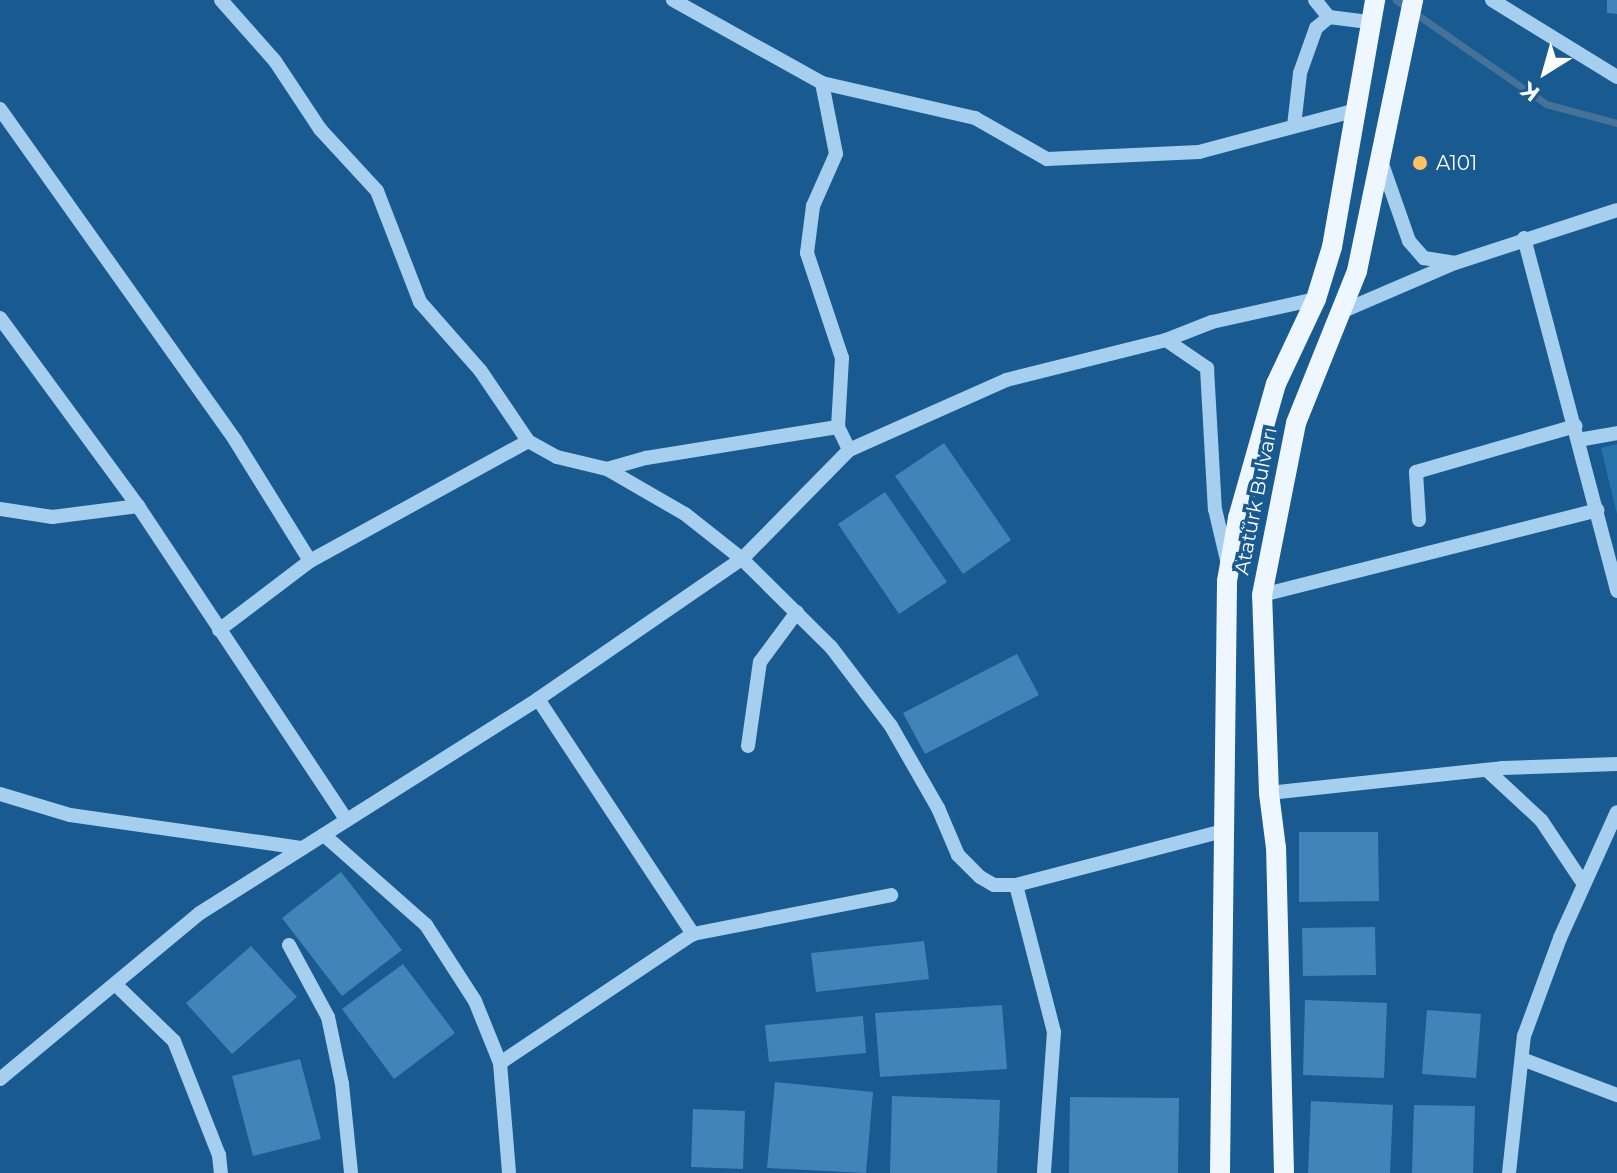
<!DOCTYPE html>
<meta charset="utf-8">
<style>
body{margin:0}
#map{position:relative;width:1617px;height:1173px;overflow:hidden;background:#195a90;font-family:Montserrat,sans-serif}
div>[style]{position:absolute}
.green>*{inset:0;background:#2873ac}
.stream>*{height:7px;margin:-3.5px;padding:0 3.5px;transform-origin:3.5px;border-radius:3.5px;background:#447299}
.building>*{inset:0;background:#4184b8}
.minor>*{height:14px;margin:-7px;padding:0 7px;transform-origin:7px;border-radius:7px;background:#a6cfef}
.major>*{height:20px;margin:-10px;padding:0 10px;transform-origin:10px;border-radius:10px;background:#eef7ff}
.dots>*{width:22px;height:22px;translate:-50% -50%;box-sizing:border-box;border:4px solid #195a90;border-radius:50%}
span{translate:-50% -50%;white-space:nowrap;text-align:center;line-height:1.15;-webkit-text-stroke:7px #195a90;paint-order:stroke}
.poi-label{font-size:20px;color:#fff}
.left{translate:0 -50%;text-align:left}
.street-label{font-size:20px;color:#fff}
.north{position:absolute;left:1505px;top:32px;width:80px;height:80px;-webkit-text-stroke:6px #195a90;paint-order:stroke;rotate:217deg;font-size:22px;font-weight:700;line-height:32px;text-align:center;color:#fff}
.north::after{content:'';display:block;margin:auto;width:28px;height:36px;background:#fff;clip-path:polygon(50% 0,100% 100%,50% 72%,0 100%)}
</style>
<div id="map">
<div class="green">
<div style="clip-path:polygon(1617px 444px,1617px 514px,1601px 448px)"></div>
</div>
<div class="stream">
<div style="left:1396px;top:0;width:183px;rotate:34.7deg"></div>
<div style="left:1546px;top:104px;width:73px;rotate:15deg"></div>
</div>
<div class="building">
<div style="clip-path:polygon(1607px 0,1617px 0,1617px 14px,1607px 13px)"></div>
<div style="clip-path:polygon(944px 443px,1011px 540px,963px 574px,895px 476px)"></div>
<div style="clip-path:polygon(885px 492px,947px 582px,899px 614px,838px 524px)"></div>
<div style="clip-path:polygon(1017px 654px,1039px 695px,925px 754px,903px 713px)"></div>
<div style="clip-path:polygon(1299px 832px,1378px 832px,1379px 901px,1299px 902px)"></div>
<div style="clip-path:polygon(341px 872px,402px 950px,342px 996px,282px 918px)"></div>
<div style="clip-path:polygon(1375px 927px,1376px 975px,1303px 976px,1302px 928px)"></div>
<div style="clip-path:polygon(924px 941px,929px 979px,816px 992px,811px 953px)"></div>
<div style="clip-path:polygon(251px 946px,297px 997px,232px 1054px,186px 1003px)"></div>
<div style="clip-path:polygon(403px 964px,455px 1033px,394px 1079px,342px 1009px)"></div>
<div style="clip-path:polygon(1305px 1000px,1387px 1003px,1384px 1078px,1303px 1075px)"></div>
<div style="clip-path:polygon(1002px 1005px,1007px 1069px,880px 1077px,875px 1013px)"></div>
<div style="clip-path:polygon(1427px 1010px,1481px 1014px,1476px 1078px,1422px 1074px)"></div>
<div style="clip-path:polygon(863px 1016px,866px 1053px,769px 1062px,765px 1025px)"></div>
<div style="clip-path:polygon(300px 1059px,321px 1139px,253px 1156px,232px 1076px)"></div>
<div style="clip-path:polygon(775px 1082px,873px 1092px,866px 1173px,767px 1168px)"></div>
<div style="clip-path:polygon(892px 1096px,1000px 1100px,997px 1173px,890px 1173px)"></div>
<div style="clip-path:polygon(1070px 1097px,1179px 1098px,1178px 1173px,1069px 1173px)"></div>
<div style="clip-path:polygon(1311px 1101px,1393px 1105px,1390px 1173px,1308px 1173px)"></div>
<div style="clip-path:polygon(1414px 1105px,1475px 1106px,1473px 1173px,1412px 1173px)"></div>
<div style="clip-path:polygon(693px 1109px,745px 1111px,743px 1169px,691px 1167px)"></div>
</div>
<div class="minor">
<div style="left:221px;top:0;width:81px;rotate:48.5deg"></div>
<div style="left:275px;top:61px;width:82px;rotate:56.5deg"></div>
<div style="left:320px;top:129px;width:84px;rotate:47.4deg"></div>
<div style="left:377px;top:191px;width:119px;rotate:68.8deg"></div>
<div style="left:420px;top:302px;width:91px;rotate:48.6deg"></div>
<div style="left:480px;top:370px;width:86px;rotate:55.9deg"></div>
<div style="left:528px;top:441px;width:33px;rotate:29deg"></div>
<div style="left:557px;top:457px;width:51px;rotate:13.5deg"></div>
<div style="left:607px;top:469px;width:41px;rotate:-15.8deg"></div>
<div style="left:646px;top:458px;width:194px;rotate:-9.2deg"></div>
<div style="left:838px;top:427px;width:25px;rotate:64deg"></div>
<div style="left:673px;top:0;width:171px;rotate:29.1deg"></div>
<div style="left:822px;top:83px;width:157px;rotate:12.9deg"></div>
<div style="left:975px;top:118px;width:83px;rotate:29.7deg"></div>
<div style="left:1047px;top:159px;width:152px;rotate:-2.6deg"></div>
<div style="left:1199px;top:152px;width:159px;rotate:-14.9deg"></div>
<div style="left:1315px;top:0;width:22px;rotate:51deg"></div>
<div style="left:1492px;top:0;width:147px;rotate:31.6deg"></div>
<div style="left:822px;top:83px;width:72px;rotate:78.8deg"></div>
<div style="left:836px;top:154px;width:57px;rotate:113.9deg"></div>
<div style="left:813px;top:206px;width:47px;rotate:97.3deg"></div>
<div style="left:807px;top:253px;width:111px;rotate:71.6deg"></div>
<div style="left:842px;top:358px;width:69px;rotate:93.3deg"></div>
<div style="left:0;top:109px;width:406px;rotate:54.6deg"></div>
<div style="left:235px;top:440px;width:142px;rotate:58.2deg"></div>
<div style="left:1294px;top:126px;width:53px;rotate:-83.5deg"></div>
<div style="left:1300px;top:73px;width:48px;rotate:-70.4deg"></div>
<div style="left:1316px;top:28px;width:17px;rotate:-40deg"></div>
<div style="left:1329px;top:17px;width:40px;rotate:7.1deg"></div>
<div style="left:1381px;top:161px;width:85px;rotate:70.7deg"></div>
<div style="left:1409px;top:241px;width:23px;rotate:49deg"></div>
<div style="left:1424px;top:258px;width:30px;rotate:9deg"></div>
<div style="left:1524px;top:238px;width:365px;rotate:75.2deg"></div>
<div style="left:1343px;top:311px;width:122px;rotate:-23.2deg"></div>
<div style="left:1455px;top:263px;width:170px;rotate:-18.1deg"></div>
<div style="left:0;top:318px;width:233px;rotate:53.7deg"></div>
<div style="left:138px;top:506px;width:377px;rotate:56.4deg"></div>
<div style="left:1166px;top:340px;width:50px;rotate:34.3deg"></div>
<div style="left:1207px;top:368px;width:141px;rotate:86.8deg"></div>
<div style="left:1215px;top:509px;width:52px;rotate:76.8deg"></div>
<div style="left:1578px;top:440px;width:40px;rotate:-10deg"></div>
<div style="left:607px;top:469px;width:90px;rotate:30deg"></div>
<div style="left:685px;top:514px;width:73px;rotate:38.3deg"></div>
<div style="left:742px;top:559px;width:125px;rotate:44.7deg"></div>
<div style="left:831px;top:647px;width:99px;rotate:52.8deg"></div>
<div style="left:891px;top:726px;width:95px;rotate:60.2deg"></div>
<div style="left:938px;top:808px;width:51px;rotate:66.9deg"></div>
<div style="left:958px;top:855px;width:31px;rotate:45deg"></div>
<div style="left:980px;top:877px;width:16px;rotate:30deg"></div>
<div style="left:994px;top:885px;width:22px"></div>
<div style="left:1016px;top:885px;width:215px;rotate:-14.6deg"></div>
<div style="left:0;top:509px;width:53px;rotate:8.7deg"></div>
<div style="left:52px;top:517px;width:87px;rotate:-7.3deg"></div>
<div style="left:1419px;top:520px;width:48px;rotate:-93.6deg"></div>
<div style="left:1416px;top:472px;width:166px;rotate:-16.1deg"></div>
<div style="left:1262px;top:595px;width:346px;rotate:-14.2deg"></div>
<div style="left:219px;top:630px;width:114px;rotate:-37.2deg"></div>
<div style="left:310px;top:561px;width:249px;rotate:-28.8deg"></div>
<div style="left:538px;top:699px;width:282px;rotate:56.6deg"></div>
<div style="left:748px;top:746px;width:85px;rotate:-81.9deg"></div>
<div style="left:760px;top:662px;width:62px;rotate:-53.5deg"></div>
<div style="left:1487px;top:770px;width:74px;rotate:42.8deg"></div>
<div style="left:1541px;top:820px;width:76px;rotate:56.3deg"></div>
<div style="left:1269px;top:793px;width:234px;rotate:-6.1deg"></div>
<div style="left:1502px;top:768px;width:115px;rotate:-2deg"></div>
<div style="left:0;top:794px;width:73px;rotate:16.7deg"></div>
<div style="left:70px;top:815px;width:235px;rotate:8.1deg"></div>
<div style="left:324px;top:835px;width:136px;rotate:41.4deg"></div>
<div style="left:426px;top:925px;width:90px;rotate:57.2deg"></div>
<div style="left:475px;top:1001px;width:67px;rotate:68deg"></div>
<div style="left:500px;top:1063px;width:110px;rotate:85.3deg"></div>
<div style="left:1016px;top:885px;width:152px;rotate:75.5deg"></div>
<div style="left:1054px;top:1032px;width:141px;rotate:94.1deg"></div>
<div style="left:289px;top:945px;width:82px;rotate:61.6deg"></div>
<div style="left:328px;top:1017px;width:68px;rotate:78.2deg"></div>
<div style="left:342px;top:1084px;width:89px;rotate:84.2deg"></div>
<div style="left:115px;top:984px;width:82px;rotate:44deg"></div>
<div style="left:174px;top:1041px;width:123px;rotate:68.5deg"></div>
<div style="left:219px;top:1155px;width:18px;rotate:84deg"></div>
<div style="left:1522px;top:1059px;width:102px;rotate:20.8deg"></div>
<div style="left:500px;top:1063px;width:232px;rotate:-33.8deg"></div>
<div style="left:693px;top:934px;width:202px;rotate:-11.1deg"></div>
<div style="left:0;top:1079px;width:260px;rotate:-39.7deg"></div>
<div style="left:200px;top:913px;width:400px;rotate:-32.3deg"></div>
<div style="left:538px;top:699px;width:247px;rotate:-34.5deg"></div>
<div style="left:742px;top:559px;width:153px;rotate:-45.5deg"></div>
<div style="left:849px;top:450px;width:172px;rotate:-24deg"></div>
<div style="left:1006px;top:380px;width:165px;rotate:-14deg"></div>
<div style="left:1166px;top:340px;width:49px;rotate:-21.4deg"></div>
<div style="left:1212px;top:322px;width:107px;rotate:-12.5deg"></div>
<div style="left:1509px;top:1173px;width:138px;rotate:-83.8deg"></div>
<div style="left:1524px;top:1036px;width:104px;rotate:-69.8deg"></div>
<div style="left:1560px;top:938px;width:138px;rotate:-65.7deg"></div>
</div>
<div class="major">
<div style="left:1220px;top:1173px;width:592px;rotate:-89.32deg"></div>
<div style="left:1227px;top:581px;width:64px;rotate:-80.1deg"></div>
<div style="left:1238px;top:518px;width:139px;rotate:-74.2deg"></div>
<div style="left:1276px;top:384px;width:94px;rotate:-64.8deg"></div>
<div style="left:1316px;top:299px;width:54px;rotate:-72.9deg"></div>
<div style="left:1332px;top:247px;width:251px;rotate:-80.1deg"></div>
<div style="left:1284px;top:1173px;width:325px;rotate:-91.4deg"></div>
<div style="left:1276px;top:848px;width:55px;rotate:-97.3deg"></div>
<div style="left:1269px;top:793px;width:198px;rotate:-92deg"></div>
<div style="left:1262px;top:595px;width:175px;rotate:-78.8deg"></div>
<div style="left:1296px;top:423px;width:164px;rotate:-68.1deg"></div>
<div style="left:1357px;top:271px;width:277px;rotate:-78.3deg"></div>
</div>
<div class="dots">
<div style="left:1420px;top:163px;background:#ffc164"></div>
</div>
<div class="poi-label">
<span class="left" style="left:1436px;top:163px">A101</span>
</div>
<div class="street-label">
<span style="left:1256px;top:501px;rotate:-79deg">Atatürk Bulvarı</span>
</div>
<div class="north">K</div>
</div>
